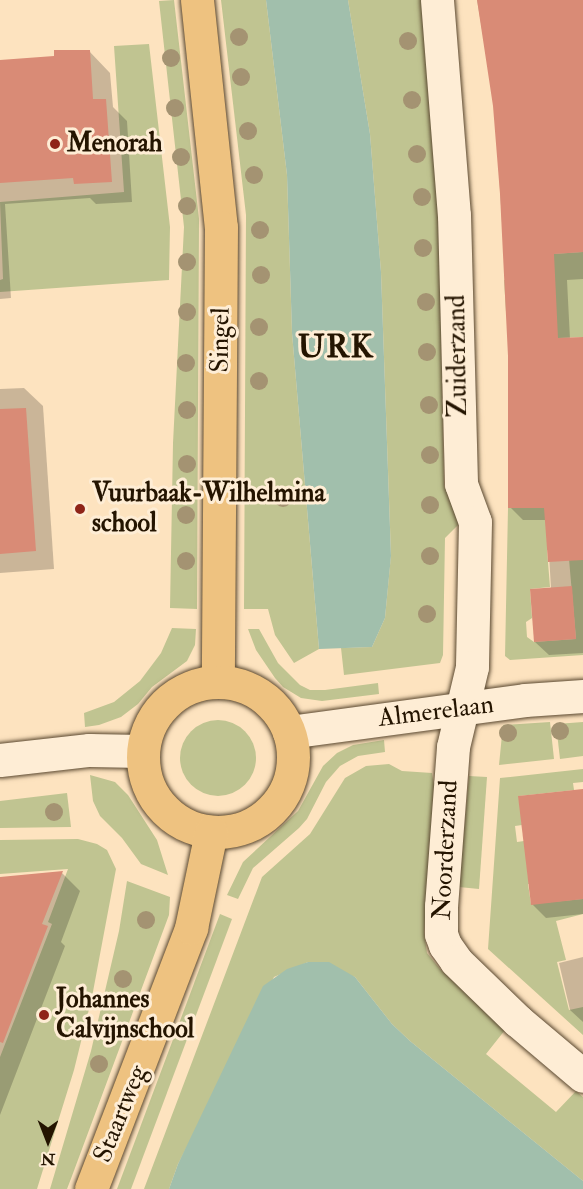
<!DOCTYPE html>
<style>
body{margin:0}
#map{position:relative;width:583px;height:1189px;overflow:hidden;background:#fde3bf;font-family:"IM FELL Double Pica",serif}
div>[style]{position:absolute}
.green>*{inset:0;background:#c0c491}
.round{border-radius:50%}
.water>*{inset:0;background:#a1bfac}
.shadow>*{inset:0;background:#0003}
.building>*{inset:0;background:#d98b76}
.roads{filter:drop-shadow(0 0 2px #5a4830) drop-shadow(0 0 2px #5a4830)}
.minor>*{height:33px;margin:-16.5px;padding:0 16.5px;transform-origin:16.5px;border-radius:16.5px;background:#feedd5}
.major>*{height:33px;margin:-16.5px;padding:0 16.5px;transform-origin:16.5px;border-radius:16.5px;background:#eec280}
.major>.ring{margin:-16.5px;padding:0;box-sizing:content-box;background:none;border:33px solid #eec280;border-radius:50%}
.trees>*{width:18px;height:18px;margin:-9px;border-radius:50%;background:#a49372}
.dots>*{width:16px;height:16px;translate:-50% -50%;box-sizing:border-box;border:3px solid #feedd5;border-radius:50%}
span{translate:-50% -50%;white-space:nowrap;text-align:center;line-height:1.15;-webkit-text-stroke:6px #feedd5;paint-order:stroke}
.poi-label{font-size:26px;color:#241400;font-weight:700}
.left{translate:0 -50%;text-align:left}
.street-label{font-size:26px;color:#241400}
.district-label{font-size:32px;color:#241400;font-weight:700;letter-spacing:1.5px}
.north{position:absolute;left:18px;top:1111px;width:60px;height:60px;-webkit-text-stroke:4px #feedd5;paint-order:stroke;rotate:180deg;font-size:16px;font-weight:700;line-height:24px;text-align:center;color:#241400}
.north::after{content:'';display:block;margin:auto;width:21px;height:27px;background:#241400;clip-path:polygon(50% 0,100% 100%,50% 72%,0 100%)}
</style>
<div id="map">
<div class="green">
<div style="clip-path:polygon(174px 0,199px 219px,197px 609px,170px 608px,173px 443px,184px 227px,159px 1px)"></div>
<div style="clip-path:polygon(221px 0,266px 0,287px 175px,292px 333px,319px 649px,294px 663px,275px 635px,268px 609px,244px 609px,246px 215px)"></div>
<div style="clip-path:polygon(348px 0,422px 0,439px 212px,444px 486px,458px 517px,458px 525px,445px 538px,443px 655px,440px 663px,344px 675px,341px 648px,372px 647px,385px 618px,391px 555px,381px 272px,370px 134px)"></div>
<div style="clip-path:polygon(149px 44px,170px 227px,169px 280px,0 292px,0 280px,3px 279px,0 202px,124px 192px,114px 46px)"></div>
<div style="clip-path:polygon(583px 252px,583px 337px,558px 338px,506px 312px,504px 280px,554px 278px,553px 254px)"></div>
<div style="clip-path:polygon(evenodd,508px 508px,557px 508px,583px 560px,583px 655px,510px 660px,505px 656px,508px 508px,568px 548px,576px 639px,534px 642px,527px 637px,526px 622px,532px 618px,530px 589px,550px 587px,547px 550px,568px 548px)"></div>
<div style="clip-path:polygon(172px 628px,196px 629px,195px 645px,187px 661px,152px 687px,138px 704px,121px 717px,99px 725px,85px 727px,84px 713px,114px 702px,140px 681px,161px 653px)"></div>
<div style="clip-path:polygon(248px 629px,259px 629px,278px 663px,300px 685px,310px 690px,325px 690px,378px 683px,379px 694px,322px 701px,301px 698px,283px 687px,275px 678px,256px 650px)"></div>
<div class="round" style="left:180px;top:720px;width:76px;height:76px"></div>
<div style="clip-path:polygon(550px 722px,554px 759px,499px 765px,503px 725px)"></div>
<div style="clip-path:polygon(583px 722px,583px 756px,560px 759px,556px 724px)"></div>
<div style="clip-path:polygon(384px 740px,385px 752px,358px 756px,340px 766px,326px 782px,307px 819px,299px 828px,253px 868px,238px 899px,227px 895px,243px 862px,298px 811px,323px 766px,337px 753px,353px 745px)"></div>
<div style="clip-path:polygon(389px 764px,402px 771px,432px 773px,434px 785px,424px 932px,427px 953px,440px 969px,505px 1030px,486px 1054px,556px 1112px,576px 1091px,583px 1097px,583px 1181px,410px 1041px,392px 1024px,355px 977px,308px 962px,274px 977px,178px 1164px,169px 1189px,144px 1189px,262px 877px,310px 834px,345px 778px,366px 766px)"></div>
<div style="clip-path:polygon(583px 769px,583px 782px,573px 783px,574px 790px,519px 796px,522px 825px,515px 826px,517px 842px,524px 841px,550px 882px,528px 884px,531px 904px,583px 899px,583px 914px,556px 921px,566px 960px,557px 962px,569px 1010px,583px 1007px,583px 1035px,488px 949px,500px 778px)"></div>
<div style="clip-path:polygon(90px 775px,115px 782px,128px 795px,157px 840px,168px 875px,141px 864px,122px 838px,100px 816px,93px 801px)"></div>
<div style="clip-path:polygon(469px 776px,487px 777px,479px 889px,459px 887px)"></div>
<div style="clip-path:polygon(67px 793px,71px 827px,0 828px,0 801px)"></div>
<div style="clip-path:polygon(78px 839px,97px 844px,107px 850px,116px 869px,92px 997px,74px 1070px,37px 1189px,0 1189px,0 1057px,52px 924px,48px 922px,68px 869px,0 874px,0 840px)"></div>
<div style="clip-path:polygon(127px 881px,170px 897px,169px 915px,72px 1176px,67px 1189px,50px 1189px,91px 1051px,119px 931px)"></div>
<div style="clip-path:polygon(220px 914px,232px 919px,131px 1189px,117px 1189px)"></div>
</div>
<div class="water">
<div style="clip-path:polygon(266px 0,348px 0,370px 134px,381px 272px,391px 556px,385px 618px,372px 647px,319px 649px,292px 333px,287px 175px)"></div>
<div style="clip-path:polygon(308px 962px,329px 962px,355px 977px,392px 1024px,410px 1041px,583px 1181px,583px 1189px,169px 1189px,178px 1164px,263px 986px,287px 969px)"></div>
</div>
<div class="shadow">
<div style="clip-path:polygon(477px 0,583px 0,583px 279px,567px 280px,570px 339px,583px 339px,583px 653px,549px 655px,535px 642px,551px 589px,547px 520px,523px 520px,510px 507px,510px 356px,495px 106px)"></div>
<div style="clip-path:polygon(89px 51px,110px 73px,113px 107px,127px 121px,132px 202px,96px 204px,90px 198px,5px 204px,11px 298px,0 299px,0 62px,56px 58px)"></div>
<div style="clip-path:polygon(24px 388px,43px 406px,54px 569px,0 573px,0 389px)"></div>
<div style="clip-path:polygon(583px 790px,583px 914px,546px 918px,532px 904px)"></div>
<div style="clip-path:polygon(62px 873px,80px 891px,61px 942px,65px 946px,0 1115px,0 878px)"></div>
<div style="clip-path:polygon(583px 957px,583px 1022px,570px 1010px,559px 963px)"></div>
</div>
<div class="building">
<div style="clip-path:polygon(477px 0,583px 0,583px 252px,554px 254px,558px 338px,583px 337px,583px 560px,548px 562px,544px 508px,508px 508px,508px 356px,500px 194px,493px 106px)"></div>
<div style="clip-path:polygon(54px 50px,90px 50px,93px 99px,106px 99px,112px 182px,74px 184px,73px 178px,0 183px,0 60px,54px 56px)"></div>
<div style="clip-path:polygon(26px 408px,36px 551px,0 554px,0 409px)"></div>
<div style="clip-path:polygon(572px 586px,576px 639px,534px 642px,530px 589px)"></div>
<div style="clip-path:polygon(583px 789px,583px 899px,531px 905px,518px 796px)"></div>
<div style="clip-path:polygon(63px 871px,42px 924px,48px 926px,3px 1043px,0 1042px,0 877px)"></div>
</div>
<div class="roads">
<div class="minor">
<div style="left:437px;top:0;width:216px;rotate:85.5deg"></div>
<div style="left:454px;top:215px;width:269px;rotate:88.5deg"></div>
<div style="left:461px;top:484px;width:40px;rotate:69.8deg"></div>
<div style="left:475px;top:522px;width:145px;rotate:91.2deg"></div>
<div style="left:472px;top:667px;width:82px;rotate:103.4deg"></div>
<div style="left:453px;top:747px;width:159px;rotate:94.3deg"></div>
<div style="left:441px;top:906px;width:28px;rotate:90deg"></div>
<div style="left:441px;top:934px;width:12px;rotate:70deg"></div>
<div style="left:445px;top:945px;width:19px;rotate:55deg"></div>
<div style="left:456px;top:961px;width:86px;rotate:44.1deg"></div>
<div style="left:518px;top:1021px;width:85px;rotate:40.2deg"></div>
<div style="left:289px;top:732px;width:238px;rotate:-7.7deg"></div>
<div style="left:525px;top:700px;width:58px;rotate:-3.9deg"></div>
<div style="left:0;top:760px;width:90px;rotate:-6.4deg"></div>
<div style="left:89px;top:750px;width:53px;rotate:1.1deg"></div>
</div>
<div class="major">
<div style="left:197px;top:0;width:228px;rotate:84deg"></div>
<div style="left:221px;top:227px;width:455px;rotate:90.4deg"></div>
<div class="ring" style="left:143px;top:682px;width:117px;height:117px"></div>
<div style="left:91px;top:1189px;width:280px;rotate:-69deg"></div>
<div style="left:191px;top:928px;width:98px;rotate:-78.2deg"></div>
</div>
</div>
<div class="trees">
<div style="left:239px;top:37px"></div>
<div style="left:408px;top:41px"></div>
<div style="left:171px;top:58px"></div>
<div style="left:241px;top:77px"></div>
<div style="left:412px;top:100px"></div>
<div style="left:175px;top:108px"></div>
<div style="left:248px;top:131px"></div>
<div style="left:417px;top:154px"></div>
<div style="left:181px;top:157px"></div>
<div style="left:254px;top:175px"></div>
<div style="left:422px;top:197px"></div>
<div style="left:187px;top:206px"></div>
<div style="left:260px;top:230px"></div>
<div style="left:423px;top:248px"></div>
<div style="left:187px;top:262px"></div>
<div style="left:261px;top:275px"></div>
<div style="left:426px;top:302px"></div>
<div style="left:187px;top:312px"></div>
<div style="left:259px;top:327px"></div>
<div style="left:427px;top:352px"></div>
<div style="left:186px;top:363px"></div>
<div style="left:259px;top:381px"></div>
<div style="left:429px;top:405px"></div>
<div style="left:187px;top:410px"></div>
<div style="left:430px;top:455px"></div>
<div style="left:187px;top:464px"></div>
<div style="left:283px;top:498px"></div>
<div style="left:430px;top:505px"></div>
<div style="left:186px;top:515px"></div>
<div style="left:430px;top:556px"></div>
<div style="left:186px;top:561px"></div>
<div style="left:427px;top:614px"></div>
<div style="left:560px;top:731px"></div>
<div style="left:508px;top:733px"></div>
<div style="left:54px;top:812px"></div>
<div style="left:146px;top:920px"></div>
<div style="left:123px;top:979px"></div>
<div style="left:99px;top:1064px"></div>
</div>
<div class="dots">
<div style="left:55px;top:144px;background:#8f2418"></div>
<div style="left:80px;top:509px;background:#8f2418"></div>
<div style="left:44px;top:1015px;background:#8f2418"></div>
</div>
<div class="poi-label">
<span class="left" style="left:67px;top:144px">Menorah</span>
<span class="left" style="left:92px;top:509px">Vuurbaak-Wilhelmina<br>school</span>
<span class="left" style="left:56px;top:1015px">Johannes<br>Calvijnschool</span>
</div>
<div class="street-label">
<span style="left:221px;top:340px;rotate:-89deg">Singel</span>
<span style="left:458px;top:356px;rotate:-91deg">Zuiderzand</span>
<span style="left:436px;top:712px;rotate:-7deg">Almerelaan</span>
<span style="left:446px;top:850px;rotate:-87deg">Noorderzand</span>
<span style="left:121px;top:1114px;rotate:-68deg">Staartweg</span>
</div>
<div class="district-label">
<span style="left:336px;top:347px">URK</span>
</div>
<div class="north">N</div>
</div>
